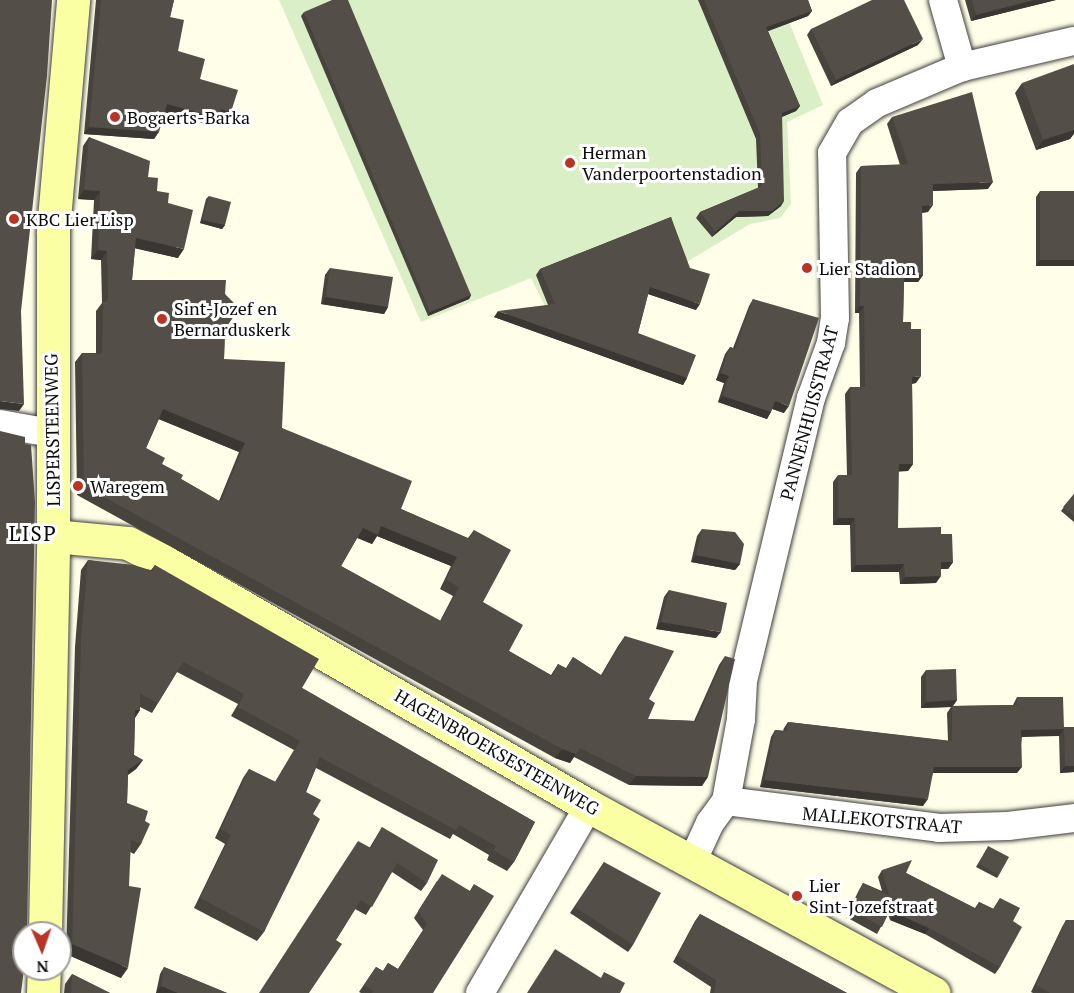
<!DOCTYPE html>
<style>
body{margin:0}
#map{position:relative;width:1074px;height:993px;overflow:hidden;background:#fffee8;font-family:"PT Serif",serif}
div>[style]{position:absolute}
.pitch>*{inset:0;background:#daefc5}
.roads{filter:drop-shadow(0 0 2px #3e3e3e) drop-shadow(0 0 2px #3e3e3e)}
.street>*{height:28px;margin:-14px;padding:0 14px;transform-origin:14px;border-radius:14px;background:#fff}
.secondary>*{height:33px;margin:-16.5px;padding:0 16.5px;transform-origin:16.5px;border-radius:16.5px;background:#fbffa3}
.wall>*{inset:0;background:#47433d}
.shaded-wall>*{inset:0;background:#3a3732}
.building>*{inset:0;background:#534e47}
.dots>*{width:16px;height:16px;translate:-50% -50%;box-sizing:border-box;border:3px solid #fff;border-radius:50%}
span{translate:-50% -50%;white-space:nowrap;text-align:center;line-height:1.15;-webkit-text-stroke:6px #fff;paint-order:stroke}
.poi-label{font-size:18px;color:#0b0b0b}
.left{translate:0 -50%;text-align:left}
.street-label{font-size:18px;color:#0b0b0b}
.quarter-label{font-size:21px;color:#0b0b0b;letter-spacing:1.5px}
.north{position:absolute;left:12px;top:921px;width:60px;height:60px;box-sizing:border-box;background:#fff;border:2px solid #9d9d9d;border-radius:50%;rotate:178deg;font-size:16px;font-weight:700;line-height:24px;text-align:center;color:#0b0b0b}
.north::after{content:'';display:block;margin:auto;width:21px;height:27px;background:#b93424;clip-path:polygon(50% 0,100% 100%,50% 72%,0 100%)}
</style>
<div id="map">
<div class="pitch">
<div style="clip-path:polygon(279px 0,780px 0,823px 105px,787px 122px,791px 204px,780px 218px,750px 224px,645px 287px,547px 310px,531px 278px,421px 322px)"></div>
</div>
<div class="roads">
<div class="street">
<div style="left:943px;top:0;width:70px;rotate:74.2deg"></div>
<div style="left:0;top:424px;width:52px;rotate:10deg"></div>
<div style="left:726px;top:801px;width:215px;rotate:7.2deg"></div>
<div style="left:939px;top:828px;width:69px;rotate:-1.7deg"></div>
<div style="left:1008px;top:826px;width:66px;rotate:-6.9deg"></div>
<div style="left:692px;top:862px;width:43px;rotate:-65.2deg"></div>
<div style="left:710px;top:823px;width:27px;rotate:-54deg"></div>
<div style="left:726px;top:801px;width:83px;rotate:-79.6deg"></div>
<div style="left:741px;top:719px;width:38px;rotate:-87deg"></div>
<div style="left:743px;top:681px;width:291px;rotate:-76.5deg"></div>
<div style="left:811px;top:398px;width:59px;rotate:-70deg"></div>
<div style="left:831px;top:343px;width:25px;rotate:-81deg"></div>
<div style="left:835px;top:318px;width:165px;rotate:-91deg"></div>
<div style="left:832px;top:153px;width:36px;rotate:-60deg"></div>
<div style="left:850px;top:122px;width:33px;rotate:-35deg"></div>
<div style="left:877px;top:103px;width:92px;rotate:-23deg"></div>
<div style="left:962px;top:67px;width:115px;rotate:-13.1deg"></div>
<div style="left:480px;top:993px;width:216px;rotate:-59.8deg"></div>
</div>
<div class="secondary">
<div style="left:53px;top:536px;width:75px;rotate:5.3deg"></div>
<div style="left:128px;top:543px;width:39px;rotate:27deg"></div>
<div style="left:163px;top:561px;width:491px;rotate:29.9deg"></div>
<div style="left:589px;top:806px;width:392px;rotate:28.5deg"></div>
<div style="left:45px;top:933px;width:397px;rotate:-88.8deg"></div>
<div style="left:53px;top:536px;width:306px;rotate:-90deg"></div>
<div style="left:53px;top:230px;width:231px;rotate:-85deg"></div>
<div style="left:43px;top:993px;width:24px;rotate:-88deg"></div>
</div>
</div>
<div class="wall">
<div style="clip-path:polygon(96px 0,174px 0,170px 17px,178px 51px,200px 79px,231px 112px,226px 119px,219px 117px,214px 126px,164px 112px,154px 139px,84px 134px)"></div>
<div style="clip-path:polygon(698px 0,808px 0,812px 11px,808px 16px,768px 31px,800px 106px,796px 111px,782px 117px,781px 206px,768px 216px,736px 217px,712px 237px,696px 218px,700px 212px,758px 188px,756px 139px)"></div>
<div style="clip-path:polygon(965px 0,1056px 0,971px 21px)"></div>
<div style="clip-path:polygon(304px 12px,471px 295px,469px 299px,428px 316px,301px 16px)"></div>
<div style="clip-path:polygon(811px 29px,918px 45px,831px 86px,807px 35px)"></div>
<div style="clip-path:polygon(1022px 83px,1073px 134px,1070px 139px,1036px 150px,1015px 93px)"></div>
<div style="clip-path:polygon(892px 117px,988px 189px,933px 191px,928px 212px,922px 213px,923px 275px,918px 282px,904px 282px,903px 322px,911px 329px,916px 383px,912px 384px,913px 464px,908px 471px,898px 471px,898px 528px,941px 534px,953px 562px,948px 569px,941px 569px,936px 583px,900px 584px,899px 572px,851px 572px,850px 525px,833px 525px,833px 482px,838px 475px,847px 475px,845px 394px,850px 387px,860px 387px,859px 313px,855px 313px,856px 173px,861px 166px,900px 165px,887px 124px)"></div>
<div style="clip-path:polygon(evenodd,89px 137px,148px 177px,157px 191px,168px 203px,178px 258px,135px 248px,132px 280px,225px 294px,234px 316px,225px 329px,224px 359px,282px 428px,401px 509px,468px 538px,474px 530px,483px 602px,509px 651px,551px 675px,558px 664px,566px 668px,573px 657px,601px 675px,618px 646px,625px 636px,649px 699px,648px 719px,694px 721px,719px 665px,725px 656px,702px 786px,629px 785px,574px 757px,570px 763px,555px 758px,77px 495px,75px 362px,82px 353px,96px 353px,96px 311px,102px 303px,101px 260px,91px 259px,94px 200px,78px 199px,83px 146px,89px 137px,159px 419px,239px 452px,219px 501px,181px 479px,162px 464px,146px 448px,159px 419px,89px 137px,377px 536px,451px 566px,440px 589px,453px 596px,440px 621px,341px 566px,357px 538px,372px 544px,377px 536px)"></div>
<div style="clip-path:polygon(1040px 191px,1074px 191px,1074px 266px,1036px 266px,1036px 197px)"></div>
<div style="clip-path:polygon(209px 196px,225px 225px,222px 229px,200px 223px,206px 199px)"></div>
<div style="clip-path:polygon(671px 217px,696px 310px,648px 294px,638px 333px,687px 378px,683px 385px,494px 317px,548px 305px,536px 275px,540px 269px)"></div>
<div style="clip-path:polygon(330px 268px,388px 307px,384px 314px,321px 304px,325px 275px)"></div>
<div style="clip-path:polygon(753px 299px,784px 413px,772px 409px,767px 419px,718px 402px,724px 383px,716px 380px,725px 354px,730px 347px,733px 348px,749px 306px)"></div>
<div style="clip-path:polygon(1074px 494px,1074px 522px,1061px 511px)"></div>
<div style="clip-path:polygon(702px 529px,740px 564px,735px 570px,691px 562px,697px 536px)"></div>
<div style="clip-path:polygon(88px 560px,151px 570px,155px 565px,302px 688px,535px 822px,514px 862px,507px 871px,487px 860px,489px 855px,453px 834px,450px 839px,316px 768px,306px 792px,313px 814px,264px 932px,257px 941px,194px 908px,225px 844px,215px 838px,243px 778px,249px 769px,275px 782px,294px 750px,231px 716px,238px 704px,177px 672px,152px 713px,140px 707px,140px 710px,135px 718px,134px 755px,143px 760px,136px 769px,128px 775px,127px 803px,145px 821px,141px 844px,134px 854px,130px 852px,121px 978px,66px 954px,75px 647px,81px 570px)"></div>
<div style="clip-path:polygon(669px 590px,716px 638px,656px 629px,664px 597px)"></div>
<div style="clip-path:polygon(926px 670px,957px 700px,953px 706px,1013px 705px,1017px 697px,1064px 727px,1074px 772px,1060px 773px,1059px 735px,1022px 737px,1017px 773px,933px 773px,923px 806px,760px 787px,771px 737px,775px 730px,783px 731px,784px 728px,788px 722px,948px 741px,947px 713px,951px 707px,921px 708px,921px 677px)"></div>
<div style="clip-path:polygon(382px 827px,427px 883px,421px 891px,392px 872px,366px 915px,355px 909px,336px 940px,370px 847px)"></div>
<div style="clip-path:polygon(986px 850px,999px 875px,997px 878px,976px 867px)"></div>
<div style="clip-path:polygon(604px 862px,633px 945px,628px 952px,570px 913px)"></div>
<div style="clip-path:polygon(882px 870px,906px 873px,975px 908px,979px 902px,993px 909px,1000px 898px,1013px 921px,1000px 967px,995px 974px,925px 934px,890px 920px,888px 914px,877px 934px,846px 917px,859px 890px,863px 883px,882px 891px,878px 877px)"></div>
<div style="clip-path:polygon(437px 881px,470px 891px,474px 884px,433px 993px,361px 993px,359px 992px,376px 967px,383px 971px,388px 963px,398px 969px,423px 930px,414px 918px)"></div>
<div style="clip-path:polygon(700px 914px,847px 993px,710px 993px,711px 987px,673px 962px,695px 921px)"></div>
<div style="clip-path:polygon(1066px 920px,1074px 993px,1033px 993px,1031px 992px,1062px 927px)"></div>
<div style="clip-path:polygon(164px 967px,227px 993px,156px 993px,160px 974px)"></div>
<div style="clip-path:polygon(72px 974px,110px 993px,64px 993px,65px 984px)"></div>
</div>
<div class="shaded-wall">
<div style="clip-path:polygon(1034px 0,1056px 0,971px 21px,976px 15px)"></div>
<div style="clip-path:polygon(812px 11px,808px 16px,763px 33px,766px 27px)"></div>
<div style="clip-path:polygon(923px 39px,918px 45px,831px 86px,836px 80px)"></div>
<div style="clip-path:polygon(167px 104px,219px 118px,214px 126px,161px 111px)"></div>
<div style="clip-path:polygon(800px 106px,796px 111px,779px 118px,782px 113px)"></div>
<div style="clip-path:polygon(221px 109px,231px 112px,226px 119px,216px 117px)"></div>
<div style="clip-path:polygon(89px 127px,159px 132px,154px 139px,84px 134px)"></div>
<div style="clip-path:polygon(1074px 128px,1074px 134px,1070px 139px,1036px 150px,1043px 140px)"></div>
<div style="clip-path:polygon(993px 182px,988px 189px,929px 191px,933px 184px)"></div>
<div style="clip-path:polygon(84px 190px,100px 191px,94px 200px,78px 199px)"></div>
<div style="clip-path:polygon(784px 201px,781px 206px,768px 216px,736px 217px,712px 237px,715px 232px,739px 211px)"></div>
<div style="clip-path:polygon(933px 205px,928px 212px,917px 213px,922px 206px)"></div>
<div style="clip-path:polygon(202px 220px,225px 225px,222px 229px,200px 223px)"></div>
<div style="clip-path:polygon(136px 238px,184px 249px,178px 258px,129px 247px)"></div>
<div style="clip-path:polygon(98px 250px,107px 251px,101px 260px,91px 259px)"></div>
<div style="clip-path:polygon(1040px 260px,1074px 260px,1074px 266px,1036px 266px)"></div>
<div style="clip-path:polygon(904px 275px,923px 275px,918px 282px,899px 282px)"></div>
<div style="clip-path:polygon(650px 287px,700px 304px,696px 310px,645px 293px)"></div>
<div style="clip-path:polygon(471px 295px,469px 299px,428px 316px,430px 312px)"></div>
<div style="clip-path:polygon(326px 297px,388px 307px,384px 314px,321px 304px)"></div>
<div style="clip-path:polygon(860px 306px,864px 306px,859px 313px,855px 313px)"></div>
<div style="clip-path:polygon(498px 311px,687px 378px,683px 385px,494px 317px)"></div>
<div style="clip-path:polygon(721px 373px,729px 376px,724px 383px,716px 380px)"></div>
<div style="clip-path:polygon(921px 376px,916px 383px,907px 384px,912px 377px)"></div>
<div style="clip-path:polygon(723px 396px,771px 412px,767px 419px,718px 402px)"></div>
<div style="clip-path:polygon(0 401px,24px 404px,19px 411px,0 409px)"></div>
<div style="clip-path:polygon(775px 401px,789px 406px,784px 413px,770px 408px)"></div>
<div style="clip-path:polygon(163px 409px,245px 443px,239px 452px,156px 418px)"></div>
<div style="clip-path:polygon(899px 464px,913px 464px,908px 471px,894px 472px)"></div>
<div style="clip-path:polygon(838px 518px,855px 518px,850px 525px,833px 525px)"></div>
<div style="clip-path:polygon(381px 526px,457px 557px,451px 566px,377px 536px,372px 544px,356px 537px,363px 528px)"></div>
<div style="clip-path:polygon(696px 555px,740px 564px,735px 570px,691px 562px)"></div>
<div style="clip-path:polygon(941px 562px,953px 562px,948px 569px,936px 569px)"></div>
<div style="clip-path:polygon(904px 564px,899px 572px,851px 572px,856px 565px)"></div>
<div style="clip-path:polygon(941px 576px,936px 583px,900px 584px,905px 577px)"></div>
<div style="clip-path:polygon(661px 622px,721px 632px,716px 638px,656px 629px)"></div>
<div style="clip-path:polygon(957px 700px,952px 707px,952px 706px,951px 707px,921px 708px,926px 702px)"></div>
<div style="clip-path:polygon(135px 710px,140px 710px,134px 719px)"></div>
<div style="clip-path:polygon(1064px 729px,1059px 736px,1017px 737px,1021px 730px)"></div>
<div style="clip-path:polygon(562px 749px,576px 754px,570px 763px,555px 758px)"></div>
<div style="clip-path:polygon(143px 760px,136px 769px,122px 779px,128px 770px)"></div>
<div style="clip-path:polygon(1065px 766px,1074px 766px,1074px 772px,1060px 773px)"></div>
<div style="clip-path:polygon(934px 767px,1022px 767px,1017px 773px,929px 773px)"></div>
<div style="clip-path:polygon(636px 776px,708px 777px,702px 786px,629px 785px)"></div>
<div style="clip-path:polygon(765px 780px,928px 799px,923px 806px,760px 787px)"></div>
<div style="clip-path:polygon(895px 913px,929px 928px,925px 934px,890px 920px)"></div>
<div style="clip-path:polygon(72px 944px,128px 968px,121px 978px,66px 954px)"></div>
<div style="clip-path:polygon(161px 986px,178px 993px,156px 993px)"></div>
</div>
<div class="building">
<div style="clip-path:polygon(0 0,52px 0,47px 76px,21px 311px,24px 404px,0 401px)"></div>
<div style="clip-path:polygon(101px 0,174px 0,170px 17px,184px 20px,178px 51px,205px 59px,200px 79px,238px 90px,231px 112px,221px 109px,219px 118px,167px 104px,159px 132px,89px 127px)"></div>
<div style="clip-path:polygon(332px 0,348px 0,471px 295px,430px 312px,304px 12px)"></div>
<div style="clip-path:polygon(704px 0,808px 0,812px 11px,766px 27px,800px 106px,782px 113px,784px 201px,772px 211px,739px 211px,715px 232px,700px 212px,762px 186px,760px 134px)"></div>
<div style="clip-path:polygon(872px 0,904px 0,923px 39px,836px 80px,811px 29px)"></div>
<div style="clip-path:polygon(972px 0,1034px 0,976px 15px)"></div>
<div style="clip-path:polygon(1074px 64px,1074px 130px,1043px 140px,1022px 83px)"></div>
<div style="clip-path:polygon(972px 92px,993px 182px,933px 184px,933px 205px,922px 206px,923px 275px,904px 275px,903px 322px,911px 322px,911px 329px,921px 329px,921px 376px,912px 377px,913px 464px,899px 464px,898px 528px,941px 527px,941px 534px,952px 534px,953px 562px,941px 562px,941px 576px,905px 577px,904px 564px,856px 565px,855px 518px,838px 518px,838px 475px,852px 475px,850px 387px,865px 387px,864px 306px,860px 306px,861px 166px,908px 164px,892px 117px)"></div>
<div style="clip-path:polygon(evenodd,89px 137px,150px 161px,148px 177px,158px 178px,157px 191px,169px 193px,168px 203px,193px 210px,184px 249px,136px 238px,132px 280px,226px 280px,225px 294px,234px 303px,234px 316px,225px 327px,224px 359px,285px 362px,282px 428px,412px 481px,401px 509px,469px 539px,474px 530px,511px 550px,483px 602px,523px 625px,509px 651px,552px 676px,558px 664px,566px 669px,573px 657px,602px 676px,625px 636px,674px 651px,649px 699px,655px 703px,648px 719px,696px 721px,725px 656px,735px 659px,708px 777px,636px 776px,580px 748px,576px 754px,562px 749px,84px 486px,82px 353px,102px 354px,103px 302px,107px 302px,108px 294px,107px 251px,98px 250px,100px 191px,84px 190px,89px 137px,163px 409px,245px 443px,221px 502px,181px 479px,183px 475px,162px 464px,165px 458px,146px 448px,163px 409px,89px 137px,381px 526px,457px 557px,446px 580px,459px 587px,441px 621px,341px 566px,363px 528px,378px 535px,381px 526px)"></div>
<div style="clip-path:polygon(1040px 191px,1074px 191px,1074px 260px,1040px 260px)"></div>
<div style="clip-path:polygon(209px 196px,231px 202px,225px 225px,202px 220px)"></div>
<div style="clip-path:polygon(671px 217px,690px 268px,710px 274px,700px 304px,650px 287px,638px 333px,696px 355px,687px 378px,498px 311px,555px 304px,540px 269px)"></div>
<div style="clip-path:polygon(330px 268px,393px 277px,388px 307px,326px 297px)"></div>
<div style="clip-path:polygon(753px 299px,819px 318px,789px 406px,775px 401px,771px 412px,723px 396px,729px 376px,721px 373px,730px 347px,735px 349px)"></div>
<div style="clip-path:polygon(0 431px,25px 437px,25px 444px,31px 445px,35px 502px,27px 933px,24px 933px,24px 969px,21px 993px,0 993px)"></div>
<div style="clip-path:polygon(1074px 494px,1074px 516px,1063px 507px)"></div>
<div style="clip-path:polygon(702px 529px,735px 532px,744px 544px,740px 564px,696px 555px)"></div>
<div style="clip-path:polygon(88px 560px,134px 565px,153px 571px,155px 565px,319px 659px,302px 688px,535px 822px,514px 862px,493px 850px,496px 846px,459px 825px,456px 830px,320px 757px,306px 792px,321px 800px,313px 814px,320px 819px,264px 932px,200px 898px,231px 835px,221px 829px,249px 769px,276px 782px,300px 741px,238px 707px,244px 694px,183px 662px,158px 703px,140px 694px,140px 710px,135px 710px,134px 755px,143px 760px,128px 770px,127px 803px,148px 811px,145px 821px,150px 824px,141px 844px,131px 840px,129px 886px,141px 888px,128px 968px,72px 944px,81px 638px)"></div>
<div style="clip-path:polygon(669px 590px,727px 603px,721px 632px,661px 622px)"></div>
<div style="clip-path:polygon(956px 669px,957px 700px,926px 702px,926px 670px)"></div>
<div style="clip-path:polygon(1017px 697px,1063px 697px,1064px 729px,1021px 730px,1022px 767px,934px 767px,928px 799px,765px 780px,775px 730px,787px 731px,788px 722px,952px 741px,952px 706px,1017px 705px)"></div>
<div style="clip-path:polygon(1064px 727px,1074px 727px,1074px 766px,1065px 766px)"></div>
<div style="clip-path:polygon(382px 827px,438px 860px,427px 883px,397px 863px,372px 907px,361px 900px,336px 940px,342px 944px,309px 993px,259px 993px,358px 841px,371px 848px)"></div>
<div style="clip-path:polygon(988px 846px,1009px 857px,999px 875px,979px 864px)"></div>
<div style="clip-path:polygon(912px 860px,906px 873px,976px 909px,979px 902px,994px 909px,1000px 898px,1020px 908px,1013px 921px,1022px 927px,1000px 967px,929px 928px,895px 913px,892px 906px,882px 927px,851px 910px,863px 883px,889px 895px,882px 870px)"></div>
<div style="clip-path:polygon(604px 862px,661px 893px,633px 945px,575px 907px)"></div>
<div style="clip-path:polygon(442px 874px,470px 891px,474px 884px,494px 896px,433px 993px,372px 993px,373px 991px,364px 985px,376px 967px,383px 971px,388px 963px,398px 969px,427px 924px,418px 911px)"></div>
<div style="clip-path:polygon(700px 914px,847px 993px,714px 993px,716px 980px,677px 956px)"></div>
<div style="clip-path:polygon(1066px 920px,1074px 920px,1074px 993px,1050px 993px,1036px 985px)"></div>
<div style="clip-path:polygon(555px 949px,601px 978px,604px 972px,625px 983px,620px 993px,527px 993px)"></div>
<div style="clip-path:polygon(164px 967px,227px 993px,178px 993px,161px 986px)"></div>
<div style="clip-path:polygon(72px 974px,110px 993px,71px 993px)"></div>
</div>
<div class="dots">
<div style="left:115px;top:117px;background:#b93424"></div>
<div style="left:570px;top:163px;background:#b93424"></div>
<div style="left:14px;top:219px;background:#b93424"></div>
<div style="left:807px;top:268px;background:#b93424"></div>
<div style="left:162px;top:319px;background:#b93424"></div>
<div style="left:78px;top:486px;background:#b93424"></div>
<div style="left:797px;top:896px;background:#b93424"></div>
</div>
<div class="poi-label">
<span class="left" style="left:127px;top:117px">Bogaerts-Barka</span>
<span class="left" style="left:582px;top:163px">Herman<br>Vanderpoortenstadion</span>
<span class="left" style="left:26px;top:219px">KBC Lier Lisp</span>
<span class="left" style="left:819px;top:268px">Lier Stadion</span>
<span class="left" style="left:174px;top:319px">Sint-Jozef en<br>Bernarduskerk</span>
<span class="left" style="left:90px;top:486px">Waregem</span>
<span class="left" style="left:809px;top:896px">Lier<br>Sint-Jozefstraat</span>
</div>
<div class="street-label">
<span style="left:809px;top:413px;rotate:-75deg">PANNENHUISSTRAAT</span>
<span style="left:52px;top:430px;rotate:-91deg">LISPERSTEENWEG</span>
<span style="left:497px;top:752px;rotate:30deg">HAGENBROEKSESTEENWEG</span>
<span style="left:882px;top:820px;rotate:5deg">MALLEKOTSTRAAT</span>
</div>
<div class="quarter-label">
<span style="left:33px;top:533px">LISP</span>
</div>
<div class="north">N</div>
</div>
